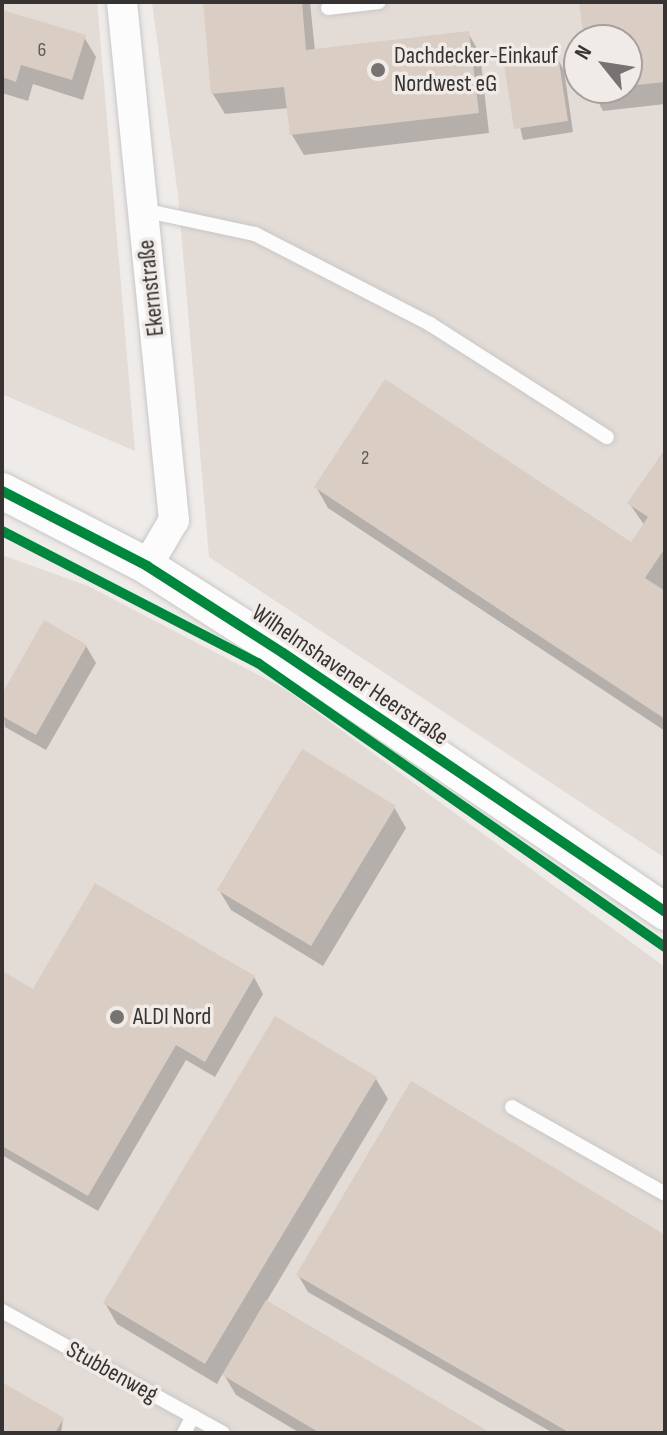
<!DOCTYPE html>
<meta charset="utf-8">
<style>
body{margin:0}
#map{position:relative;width:667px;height:1435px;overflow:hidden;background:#eeebe9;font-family:"Sofia Sans Condensed",sans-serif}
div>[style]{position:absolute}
.built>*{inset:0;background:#e2dbd6}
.shadow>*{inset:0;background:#0003}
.building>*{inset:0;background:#dacdc4}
.roads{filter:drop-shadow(0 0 2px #c9c7c6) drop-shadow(0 0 2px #c9c7c6)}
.service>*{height:14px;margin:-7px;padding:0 7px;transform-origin:7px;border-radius:7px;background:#fcfcfc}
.minor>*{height:30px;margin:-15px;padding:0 15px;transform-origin:15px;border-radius:15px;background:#fcfcfc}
.tertiary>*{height:36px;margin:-18px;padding:0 18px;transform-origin:18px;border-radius:18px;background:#fcfcfc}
.cycleway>*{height:10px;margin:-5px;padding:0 5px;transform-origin:5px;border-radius:5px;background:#00873e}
.dots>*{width:22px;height:22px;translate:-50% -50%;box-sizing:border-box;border:4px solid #f0ebe7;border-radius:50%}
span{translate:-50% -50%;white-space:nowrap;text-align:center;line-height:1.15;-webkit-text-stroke:7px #f0ebe7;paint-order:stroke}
.number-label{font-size:20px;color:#5f5a56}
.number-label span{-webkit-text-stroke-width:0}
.poi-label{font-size:24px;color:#363332}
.left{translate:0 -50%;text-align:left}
.street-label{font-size:24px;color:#363332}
.frame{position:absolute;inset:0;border:4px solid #363332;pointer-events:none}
.north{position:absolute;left:563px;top:24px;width:80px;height:80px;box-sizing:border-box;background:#f0ebe7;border:2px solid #a6a19f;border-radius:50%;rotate:300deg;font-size:22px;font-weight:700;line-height:32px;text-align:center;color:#363332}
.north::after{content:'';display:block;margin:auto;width:28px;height:36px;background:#767372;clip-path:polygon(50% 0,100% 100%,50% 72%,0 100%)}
</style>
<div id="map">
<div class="built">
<div style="clip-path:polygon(2px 2px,97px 2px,135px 451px,2px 394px)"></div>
<div style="clip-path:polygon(evenodd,152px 2px,665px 2px,665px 858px,209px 557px,178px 195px,152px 2px,579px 40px,627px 40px,627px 88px,579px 88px,579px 40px)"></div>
<div style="clip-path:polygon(2px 555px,88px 586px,285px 689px,665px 967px,665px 1433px,2px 1433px)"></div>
</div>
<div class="shadow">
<div style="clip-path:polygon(205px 2px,310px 2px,315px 51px,468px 33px,480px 54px,489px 133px,304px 155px,292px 135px,289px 108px,225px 114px,213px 94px)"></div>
<div style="clip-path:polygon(581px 2px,665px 2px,665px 104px,603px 111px,591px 88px,627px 88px,627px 40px,586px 40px)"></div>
<div style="clip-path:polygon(2px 12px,84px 37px,96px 57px,83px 100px,33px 84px,28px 101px,2px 93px)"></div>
<div style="clip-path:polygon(557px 58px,564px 70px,573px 132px,523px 140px,506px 66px)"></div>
<div style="clip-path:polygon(664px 451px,665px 731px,328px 508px,316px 487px,632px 545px,645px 526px,629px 503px)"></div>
<div style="clip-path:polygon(86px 646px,96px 663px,46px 750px,5px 727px,2px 698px)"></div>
<div style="clip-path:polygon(394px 807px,406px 828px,323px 966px,231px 910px,219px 890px)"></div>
<div style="clip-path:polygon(2px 973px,34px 991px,254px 977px,263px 994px,215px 1077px,186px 1060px,98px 1211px,2px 1155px)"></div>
<div style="clip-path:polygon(376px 1079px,388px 1099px,266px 1302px,487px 1433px,300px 1433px,236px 1395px,223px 1373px,217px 1384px,117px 1324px,105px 1303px)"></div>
<div style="clip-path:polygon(665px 1237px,665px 1433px,553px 1433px,308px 1292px,298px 1275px)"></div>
<div style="clip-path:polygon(2px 1385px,63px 1419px,61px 1433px,2px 1433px)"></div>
</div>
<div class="building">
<div style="clip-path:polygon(203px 2px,302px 2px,306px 50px,469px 31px,479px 113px,290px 135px,284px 87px,211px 94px)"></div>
<div style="clip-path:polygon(579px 2px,665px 2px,665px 82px,627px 86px,627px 40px,584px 40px)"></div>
<div style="clip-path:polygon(2px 10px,86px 35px,72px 80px,21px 65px,16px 82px,2px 77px)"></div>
<div style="clip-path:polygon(558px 56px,568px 121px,514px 129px,504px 64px)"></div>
<div style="clip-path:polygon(385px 379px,631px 542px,648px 517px,627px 503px,665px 450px,665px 548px,645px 578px,665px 591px,665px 719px,314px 487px)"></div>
<div style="clip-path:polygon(44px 620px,87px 645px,36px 735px,2px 716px,2px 694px)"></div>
<div style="clip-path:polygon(302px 749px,396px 806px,311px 946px,217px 890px)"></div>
<div style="clip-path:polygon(95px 883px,255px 976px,205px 1062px,176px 1045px,88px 1196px,2px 1146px,2px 971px,33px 989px)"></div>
<div style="clip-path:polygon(275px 1016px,377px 1077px,205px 1364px,103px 1303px)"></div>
<div style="clip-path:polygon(411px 1081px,665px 1235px,665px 1433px,570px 1433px,296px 1275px)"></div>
<div style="clip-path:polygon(266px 1300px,491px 1433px,320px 1433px,222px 1375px)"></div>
<div style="clip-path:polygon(2px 1382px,64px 1418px,55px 1433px,2px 1433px)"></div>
</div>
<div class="roads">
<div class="service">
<div style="left:328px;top:8px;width:51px;rotate:-6.7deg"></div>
<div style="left:143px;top:210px;width:115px;rotate:12.1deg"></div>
<div style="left:255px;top:234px;width:197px;rotate:27.2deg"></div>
<div style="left:430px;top:324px;width:210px;rotate:32.6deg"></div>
<div style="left:512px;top:1107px;width:176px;rotate:29.6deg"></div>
<div style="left:2px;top:1311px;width:252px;rotate:28.9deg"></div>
<div style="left:184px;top:1433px;width:19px;rotate:-62deg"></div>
</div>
<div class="minor">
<div style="left:122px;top:2px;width:521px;rotate:84.27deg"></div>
<div style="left:174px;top:520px;width:53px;rotate:120.4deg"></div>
</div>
<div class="tertiary">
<div style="left:2px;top:491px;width:163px;rotate:27.3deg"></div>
<div style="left:147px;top:566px;width:161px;rotate:32.6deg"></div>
<div style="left:283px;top:653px;width:462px;rotate:34.1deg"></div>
</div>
</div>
<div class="cycleway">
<div style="left:2px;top:491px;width:163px;rotate:27.3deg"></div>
<div style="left:147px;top:566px;width:161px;rotate:32.6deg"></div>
<div style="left:283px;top:653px;width:462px;rotate:34.1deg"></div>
<div style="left:2px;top:531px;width:288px;rotate:27.3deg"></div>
<div style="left:258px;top:663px;width:496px;rotate:34.9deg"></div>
</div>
<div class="dots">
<div style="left:378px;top:70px;background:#767372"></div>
<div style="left:117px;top:1017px;background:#767372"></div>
</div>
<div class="number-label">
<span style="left:42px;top:50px">6</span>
<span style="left:365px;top:458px">2</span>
</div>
<div class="poi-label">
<span class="left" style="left:394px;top:70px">Dachdecker-Einkauf<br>Nordwest eG</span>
<span class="left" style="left:133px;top:1017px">ALDI Nord</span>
</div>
<div class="street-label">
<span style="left:151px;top:288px;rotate:-96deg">Ekernstraße</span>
<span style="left:350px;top:675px;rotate:34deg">Wilhelmshavener Heerstraße</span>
<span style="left:112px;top:1372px;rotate:29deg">Stubbenweg</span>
</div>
<div class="frame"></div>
<div class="north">N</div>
</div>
